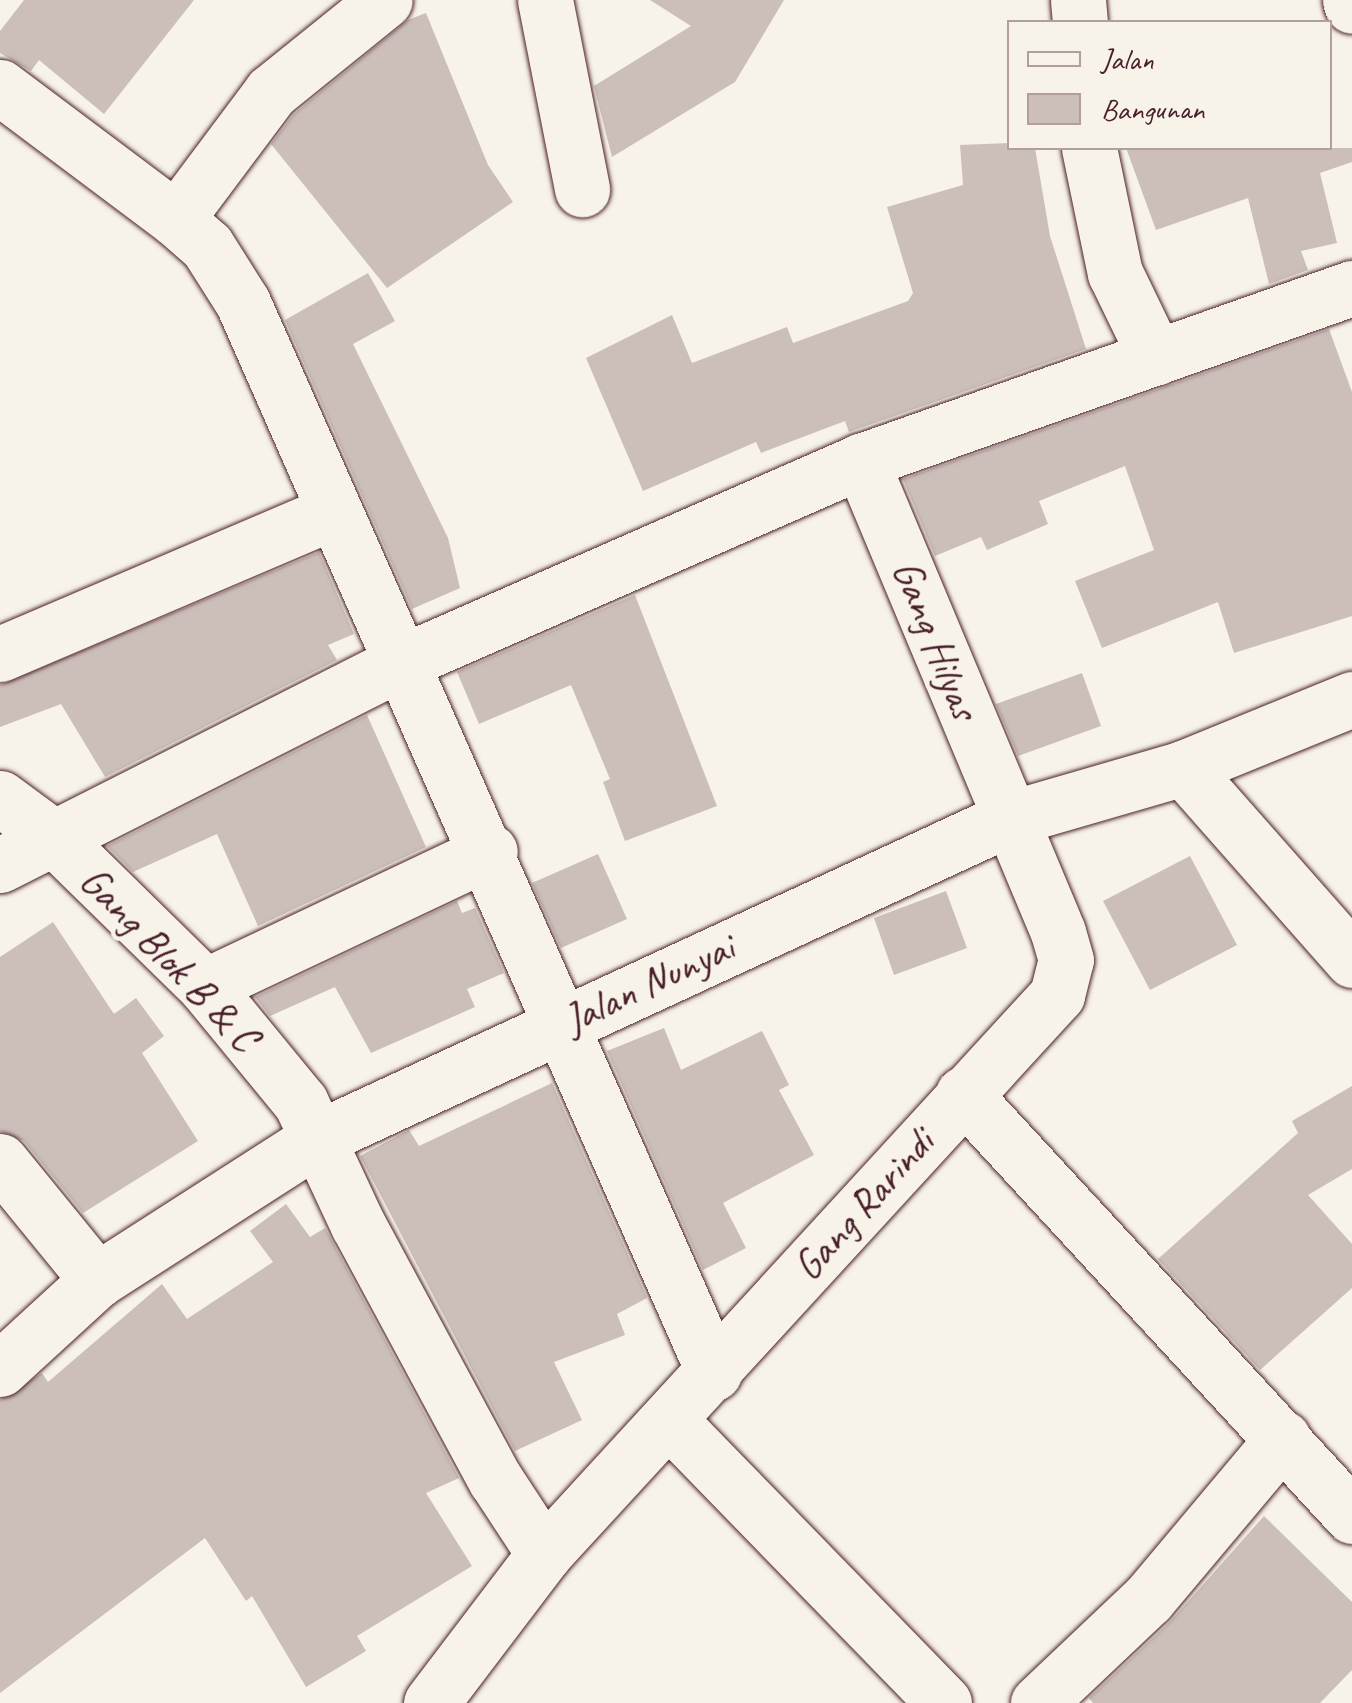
<!DOCTYPE html>
<style>
body{margin:0}
#map{position:relative;width:1352px;height:1703px;overflow:hidden;background:#f7f3e8;font-family:Caveat,sans-serif}
div>[style]{position:absolute}
.building>*{inset:0;background:#ccbfb9}
.roads{filter:drop-shadow(0 0 2px #4a1f2b) drop-shadow(0 0 2px #4a1f2b)}
.street>*{height:55px;margin:-27.5px;padding:0 27.5px;transform-origin:27.5px;border-radius:27.5px;background:#f7f3e8}
span{translate:-50% -50%;white-space:nowrap;text-align:center;line-height:1.15;-webkit-text-stroke:9px #f7f3e8;paint-order:stroke}
.street-label{font-size:42px;color:#4a1f2b}
.legend{position:absolute;left:1007px;top:20px;width:325px;height:130px;box-sizing:border-box;background:#f7f3e8;border:2px solid #b29e9c;margin:0;padding:12px 18px;list-style:none;font-size:30px;color:#4a1f2b}
.legend li{display:flex;align-items:center;gap:20px;height:50px}
.legend b{width:50px;border:2px solid #b29e9c}
</style>
<div id="map">
<div class="building">
<div style="clip-path:polygon(24px 0,194px 0,104px 114px,39px 60px,31px 71px,0 53px,0 31px)"></div>
<div style="clip-path:polygon(650px 0,784px 0,735px 82px,612px 157px,594px 86px,691px 26px)"></div>
<div style="clip-path:polygon(426px 13px,488px 165px,513px 202px,387px 288px,271px 144px,294px 114px,408px 20px)"></div>
<div style="clip-path:polygon(1010px 143px,1035px 148px,1050px 236px,1086px 349px,849px 432px,845px 421px,761px 453px,756px 442px,643px 491px,586px 358px,672px 315px,692px 363px,787px 327px,793px 343px,908px 301px,913px 293px,887px 207px,963px 185px,960px 145px)"></div>
<div style="clip-path:polygon(1126px 148px,1352px 148px,1352px 162px,1320px 173px,1337px 243px,1301px 251px,1308px 270px,1269px 284px,1248px 198px,1156px 230px)"></div>
<div style="clip-path:polygon(368px 273px,395px 321px,353px 344px,448px 538px,460px 588px,412px 609px,285px 320px)"></div>
<div style="clip-path:polygon(1329px 329px,1352px 392px,1352px 616px,1234px 653px,1218px 602px,1102px 648px,1075px 581px,1154px 550px,1125px 466px,1039px 501px,1048px 524px,987px 550px,981px 537px,935px 556px,903px 479px)"></div>
<div style="clip-path:polygon(319px 552px,354px 634px,328px 645px,337px 660px,105px 777px,61px 704px,0 727px,0 685px)"></div>
<div style="clip-path:polygon(635px 595px,717px 806px,625px 841px,603px 782px,610px 779px,571px 685px,479px 724px,457px 672px)"></div>
<div style="clip-path:polygon(1082px 673px,1101px 726px,1018px 756px,996px 704px)"></div>
<div style="clip-path:polygon(367px 715px,426px 847px,258px 926px,217px 834px,133px 872px,107px 846px)"></div>
<div style="clip-path:polygon(598px 854px,627px 919px,561px 948px,532px 883px)"></div>
<div style="clip-path:polygon(1190px 856px,1237px 945px,1150px 990px,1103px 901px)"></div>
<div style="clip-path:polygon(946px 891px,967px 948px,894px 975px,874px 918px)"></div>
<div style="clip-path:polygon(457px 901px,462px 913px,475px 908px,504px 973px,467px 989px,475px 1007px,371px 1053px,335px 987px,270px 1016px,255px 997px)"></div>
<div style="clip-path:polygon(53px 922px,114px 1014px,136px 998px,164px 1036px,142px 1053px,198px 1141px,83px 1213px,24px 1141px,0 1131px,0 957px)"></div>
<div style="clip-path:polygon(664px 1028px,681px 1070px,762px 1031px,789px 1085px,779px 1090px,814px 1155px,723px 1203px,746px 1248px,703px 1270px,607px 1051px)"></div>
<div style="clip-path:polygon(552px 1083px,647px 1298px,617px 1314px,625px 1335px,554px 1362px,582px 1420px,515px 1451px,360px 1156px,409px 1130px,419px 1146px)"></div>
<div style="clip-path:polygon(1352px 1086px,1352px 1169px,1308px 1195px,1352px 1244px,1352px 1288px,1260px 1370px,1158px 1259px,1298px 1133px,1292px 1121px)"></div>
<div style="clip-path:polygon(286px 1204px,310px 1237px,325px 1228px,459px 1478px,426px 1493px,472px 1566px,357px 1636px,366px 1651px,306px 1687px,252px 1596px,246px 1601px,205px 1538px,0 1693px,0 1400px,42px 1373px,48px 1382px,162px 1284px,187px 1319px,273px 1262px,250px 1231px)"></div>
<div style="clip-path:polygon(1264px 1516px,1352px 1602px,1352px 1670px,1320px 1703px,1093px 1703px,1089px 1698px,1170px 1622px)"></div>
</div>
<div class="roads">
<div class="street">
<div style="left:545px;top:0;width:193px;rotate:78.9deg"></div>
<div style="left:1078px;top:0;width:22px;rotate:85deg"></div>
<div style="left:1350px;top:0;width:6px;rotate:72deg"></div>
<div style="left:0;top:87px;width:220px;rotate:36.9deg"></div>
<div style="left:176px;top:219px;width:41px;rotate:41.1deg"></div>
<div style="left:207px;top:246px;width:67px;rotate:57.7deg"></div>
<div style="left:243px;top:303px;width:1169px;rotate:66.24deg"></div>
<div style="left:1089px;top:148px;width:128px;rotate:78.3deg"></div>
<div style="left:1115px;top:273px;width:94px;rotate:64.2deg"></div>
<div style="left:176px;top:219px;width:159px;rotate:-53.2deg"></div>
<div style="left:271px;top:92px;width:146px;rotate:-38.9deg"></div>
<div style="left:0;top:654px;width:362px;rotate:-23.1deg"></div>
<div style="left:1183px;top:768px;width:256px;rotate:48.6deg"></div>
<div style="left:0;top:798px;width:66px;rotate:36.3deg"></div>
<div style="left:53px;top:837px;width:213px;rotate:44.4deg"></div>
<div style="left:205px;top:986px;width:151px;rotate:50.6deg"></div>
<div style="left:301px;top:1103px;width:135px;rotate:65deg"></div>
<div style="left:358px;top:1225px;width:289px;rotate:61.7deg"></div>
<div style="left:495px;top:1479px;width:90px;rotate:56.8deg"></div>
<div style="left:0;top:865px;width:450px;rotate:-26.8deg"></div>
<div style="left:402px;top:662px;width:501px;rotate:-23.65deg"></div>
<div style="left:861px;top:461px;width:521px;rotate:-19.41deg"></div>
<div style="left:205px;top:986px;width:315px;rotate:-25.3deg"></div>
<div style="left:963px;top:1094px;width:574px;rotate:47.33deg"></div>
<div style="left:0;top:1161px;width:154px;rotate:50.8deg"></div>
<div style="left:0;top:1369px;width:132px;rotate:-42.5deg"></div>
<div style="left:97px;top:1280px;width:265px;rotate:-32.7deg"></div>
<div style="left:320px;top:1137px;width:758px;rotate:-24.81deg"></div>
<div style="left:1008px;top:819px;width:182px;rotate:-16.2deg"></div>
<div style="left:1183px;top:768px;width:183px;rotate:-22.2deg"></div>
<div style="left:670px;top:1421px;width:393px;rotate:45.8deg"></div>
<div style="left:431px;top:1703px;width:187px;rotate:-52.8deg"></div>
<div style="left:544px;top:1554px;width:759px;rotate:-47.46deg"></div>
<div style="left:1057px;top:995px;width:36px;rotate:-76deg"></div>
<div style="left:1066px;top:960px;width:29px;rotate:-106deg"></div>
<div style="left:1058px;top:932px;width:511px;rotate:-112.7deg"></div>
<div style="left:1038px;top:1703px;width:151px;rotate:-43.4deg"></div>
<div style="left:1148px;top:1599px;width:210px;rotate:-50deg"></div>
</div>
</div>
<div class="street-label">
<span style="left:935px;top:640px;rotate:68deg">Gang Hilyas</span>
<span style="left:169px;top:959px;rotate:46deg">Gang Blok B &amp; C</span>
<span style="left:649px;top:984px;rotate:-25deg">Jalan Nunyai</span>
<span style="left:864px;top:1205px;rotate:-48deg">Gang Rarindi</span>
</div>
<ul class="legend">
<li><b style="height:12px;background:#f7f3e8"></b>Jalan</li>
<li><b style="height:28px;background:#ccbfb9"></b>Bangunan</li>
</ul>
</div>
